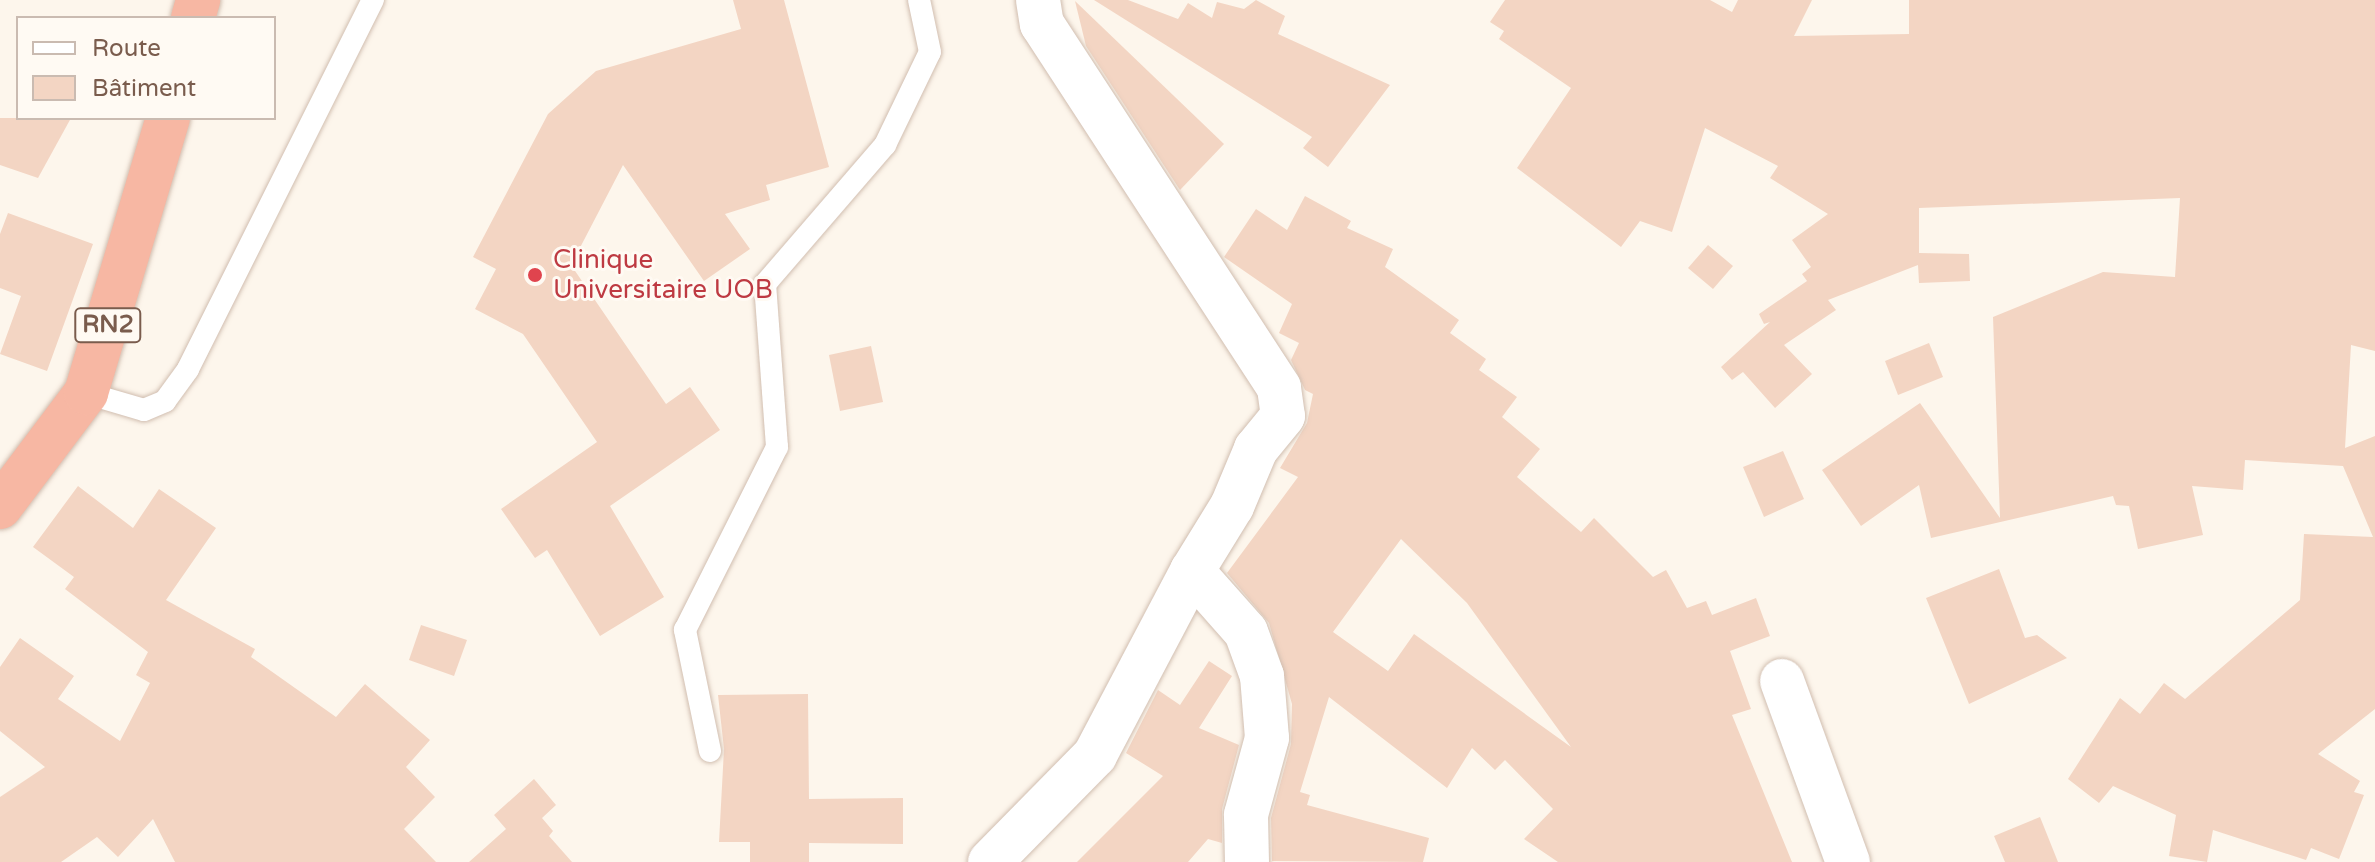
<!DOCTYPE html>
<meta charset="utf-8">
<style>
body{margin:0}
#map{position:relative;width:2375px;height:862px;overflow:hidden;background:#fdf6ec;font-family:"Varela Round",sans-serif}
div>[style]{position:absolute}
.building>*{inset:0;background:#f3d5c3}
.roads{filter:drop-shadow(0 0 2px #d1beb0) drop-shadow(0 0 2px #d1beb0)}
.lane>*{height:22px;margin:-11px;padding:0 11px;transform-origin:11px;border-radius:11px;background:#fff}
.street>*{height:44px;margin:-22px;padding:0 22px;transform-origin:22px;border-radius:22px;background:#fff}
.highway>*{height:44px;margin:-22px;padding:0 22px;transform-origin:22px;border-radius:22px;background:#f7b7a3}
.dots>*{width:22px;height:22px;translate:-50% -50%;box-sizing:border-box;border:4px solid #fffaf3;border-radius:50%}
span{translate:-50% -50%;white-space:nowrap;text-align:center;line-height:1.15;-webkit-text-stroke:6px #fffaf3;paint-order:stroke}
.shield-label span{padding:2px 6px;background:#fffaf3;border:2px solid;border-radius:6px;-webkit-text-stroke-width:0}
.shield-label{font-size:24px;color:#7a5c4d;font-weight:700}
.health-label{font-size:26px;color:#be3a42}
.left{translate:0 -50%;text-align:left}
.legend{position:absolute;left:16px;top:16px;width:260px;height:104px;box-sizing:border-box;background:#fffaf3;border:2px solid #cabbb1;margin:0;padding:10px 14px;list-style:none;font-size:24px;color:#7a5c4d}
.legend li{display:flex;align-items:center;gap:16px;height:40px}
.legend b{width:40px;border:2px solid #cabbb1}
</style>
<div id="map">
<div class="building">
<div style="clip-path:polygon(733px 0,784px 0,829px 167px,766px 185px,770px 200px,725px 214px,750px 249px,704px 281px,623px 165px,571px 265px,666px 404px,690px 387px,720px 430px,610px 506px,664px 597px,600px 636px,547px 550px,535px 558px,501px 509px,597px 442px,523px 334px,475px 309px,496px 269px,473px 257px,548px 114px,596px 71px,741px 29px)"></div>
<div style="clip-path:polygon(1094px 0,1128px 0,1178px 19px,1188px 3px,1212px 18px,1217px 2px,1244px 9px,1256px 0,1285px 16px,1278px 34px,1390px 85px,1328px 167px,1303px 148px,1312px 137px)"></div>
<div style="clip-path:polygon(1505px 0,1710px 0,1732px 12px,1738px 0,1812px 0,1794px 36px,1909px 34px,1909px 0,2375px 0,2375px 351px,2351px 345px,2345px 448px,2375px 436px,2375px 709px,2318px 754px,2360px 781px,2354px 792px,2364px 795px,2339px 859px,2311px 848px,2306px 860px,2213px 830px,2207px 862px,2169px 856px,2176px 815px,2113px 786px,2099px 803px,2068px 779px,2120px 698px,2140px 714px,2164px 683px,2185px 699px,2300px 600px,2304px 534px,2373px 537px,2343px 466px,2245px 460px,2243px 490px,2192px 486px,2203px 535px,2138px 549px,2129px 506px,2116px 505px,2113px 496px,1931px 538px,1919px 485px,1861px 526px,1822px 470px,1920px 403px,2000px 518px,1993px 317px,2103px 272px,2175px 277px,2180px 198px,1919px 208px,1919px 253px,1969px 254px,1970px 281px,1919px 283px,1918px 265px,1828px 300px,1836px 310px,1784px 345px,1812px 374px,1775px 408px,1743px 372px,1732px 380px,1721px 367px,1770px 322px,1764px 324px,1759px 314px,1807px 281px,1802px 274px,1811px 267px,1792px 240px,1828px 214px,1770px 178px,1778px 166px,1705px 128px,1672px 232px,1640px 221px,1621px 247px,1517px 168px,1571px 88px,1499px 39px,1504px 31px,1490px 22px)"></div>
<div style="clip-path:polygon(1075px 1px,1224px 144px,1180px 190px,1086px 46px)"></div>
<div style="clip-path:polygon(0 118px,71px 118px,38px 178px,0 165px)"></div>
<div style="clip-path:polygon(evenodd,1305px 196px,1351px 221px,1347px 228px,1393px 249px,1385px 267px,1459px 320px,1450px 333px,1486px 359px,1479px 370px,1517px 397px,1502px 417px,1540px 449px,1517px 477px,1581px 532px,1594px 518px,1653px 577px,1666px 570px,1687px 608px,1706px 601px,1712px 615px,1756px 598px,1770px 636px,1730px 651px,1751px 709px,1732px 715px,1792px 862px,1558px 862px,1524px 839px,1553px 809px,1505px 760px,1495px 770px,1472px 748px,1447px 788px,1329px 697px,1300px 792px,1310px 795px,1307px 805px,1429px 838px,1423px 862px,1272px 861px,1271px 818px,1291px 744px,1292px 704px,1269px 623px,1227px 573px,1298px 477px,1280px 468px,1307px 423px,1313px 394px,1305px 390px,1291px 360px,1299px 343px,1279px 333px,1292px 304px,1224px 257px,1256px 209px,1287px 230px,1305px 196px,1401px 539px,1467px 603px,1571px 747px,1414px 634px,1388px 671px,1333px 632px,1401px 539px)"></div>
<div style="clip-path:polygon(8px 213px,93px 244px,47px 371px,0 354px,21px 296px,0 288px,0 234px)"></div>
<div style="clip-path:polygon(1708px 245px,1733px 266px,1713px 289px,1688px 268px)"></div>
<div style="clip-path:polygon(1929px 343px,1943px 377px,1898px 395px,1885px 361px)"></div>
<div style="clip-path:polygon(871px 346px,883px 402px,840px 411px,829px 355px)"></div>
<div style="clip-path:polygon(1783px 451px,1804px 499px,1764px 517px,1743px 467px)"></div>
<div style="clip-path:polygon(78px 486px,133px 528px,159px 489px,216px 528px,166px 600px,255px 649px,251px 657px,336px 717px,365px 684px,430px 740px,406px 767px,435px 797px,404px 829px,436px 862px,175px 862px,153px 819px,118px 857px,97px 837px,61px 862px,0 862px,0 797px,45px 767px,0 731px,0 667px,20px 638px,74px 676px,58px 699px,120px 741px,150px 683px,136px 675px,148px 652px,65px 589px,74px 577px,33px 547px)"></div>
<div style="clip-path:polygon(1999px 569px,2025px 638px,2037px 635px,2067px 658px,1969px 704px,1926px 598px)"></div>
<div style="clip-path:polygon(421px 625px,467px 640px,454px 676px,409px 660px)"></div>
<div style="clip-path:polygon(1209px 661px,1232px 676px,1199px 728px,1239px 745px,1222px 809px,1222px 843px,1208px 839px,1188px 862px,1077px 862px,1163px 776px,1126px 753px,1158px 690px,1180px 705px)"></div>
<div style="clip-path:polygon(808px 694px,809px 799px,903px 798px,903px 844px,809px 843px,809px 862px,750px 862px,750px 842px,719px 842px,724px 749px,718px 695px)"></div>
<div style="clip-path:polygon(534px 779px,556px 805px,542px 818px,553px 831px,549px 836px,572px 862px,469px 862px,506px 829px,494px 815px)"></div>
<div style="clip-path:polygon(2040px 817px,2058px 862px,2005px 862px,1994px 836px)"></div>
</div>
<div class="roads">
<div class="lane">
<div style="left:86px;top:393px;width:60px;rotate:16.3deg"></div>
<div style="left:144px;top:410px;width:23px;rotate:-23deg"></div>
<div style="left:165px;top:401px;width:39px;rotate:-54deg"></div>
<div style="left:188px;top:369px;width:413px;rotate:-63.4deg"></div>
<div style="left:710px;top:751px;width:124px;rotate:-101.7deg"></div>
<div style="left:685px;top:630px;width:205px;rotate:-63.3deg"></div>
<div style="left:777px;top:447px;width:163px;rotate:-94.2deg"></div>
<div style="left:765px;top:284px;width:184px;rotate:-49.2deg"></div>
<div style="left:885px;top:145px;width:103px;rotate:-64.2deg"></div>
<div style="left:930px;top:52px;width:53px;rotate:-101.9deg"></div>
</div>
<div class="street">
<div style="left:1038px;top:0;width:24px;rotate:81deg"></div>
<div style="left:1042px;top:24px;width:434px;rotate:56.9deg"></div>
<div style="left:1279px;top:388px;width:28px;rotate:82deg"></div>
<div style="left:1283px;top:416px;width:43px;rotate:129.3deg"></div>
<div style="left:1256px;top:449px;width:62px;rotate:112.8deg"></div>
<div style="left:1232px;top:506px;width:76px;rotate:121.6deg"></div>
<div style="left:1192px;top:571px;width:81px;rotate:48.5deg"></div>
<div style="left:1246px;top:632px;width:47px;rotate:70deg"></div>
<div style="left:1262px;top:676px;width:62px;rotate:85.4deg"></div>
<div style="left:1267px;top:738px;width:80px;rotate:105.3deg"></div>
<div style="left:1246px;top:815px;width:47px;rotate:88.8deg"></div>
<div style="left:1782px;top:681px;width:193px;rotate:70deg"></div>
<div style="left:990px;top:862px;width:150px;rotate:-45.5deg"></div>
<div style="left:1095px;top:755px;width:208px;rotate:-62.2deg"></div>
</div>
<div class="highway">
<div style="left:193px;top:18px;width:19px;rotate:-74deg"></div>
<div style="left:0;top:507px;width:143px;rotate:-53deg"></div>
<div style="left:86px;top:393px;width:287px;rotate:-73.4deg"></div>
</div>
</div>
<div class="dots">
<div style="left:535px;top:275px;background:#e0444e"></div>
</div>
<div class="shield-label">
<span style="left:108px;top:325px">RN2</span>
</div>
<div class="health-label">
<span class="left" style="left:553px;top:275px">Clinique<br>Universitaire UOB</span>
</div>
<ul class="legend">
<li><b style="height:10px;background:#fff"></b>Route</li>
<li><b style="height:22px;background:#f3d5c3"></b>Bâtiment</li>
</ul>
</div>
